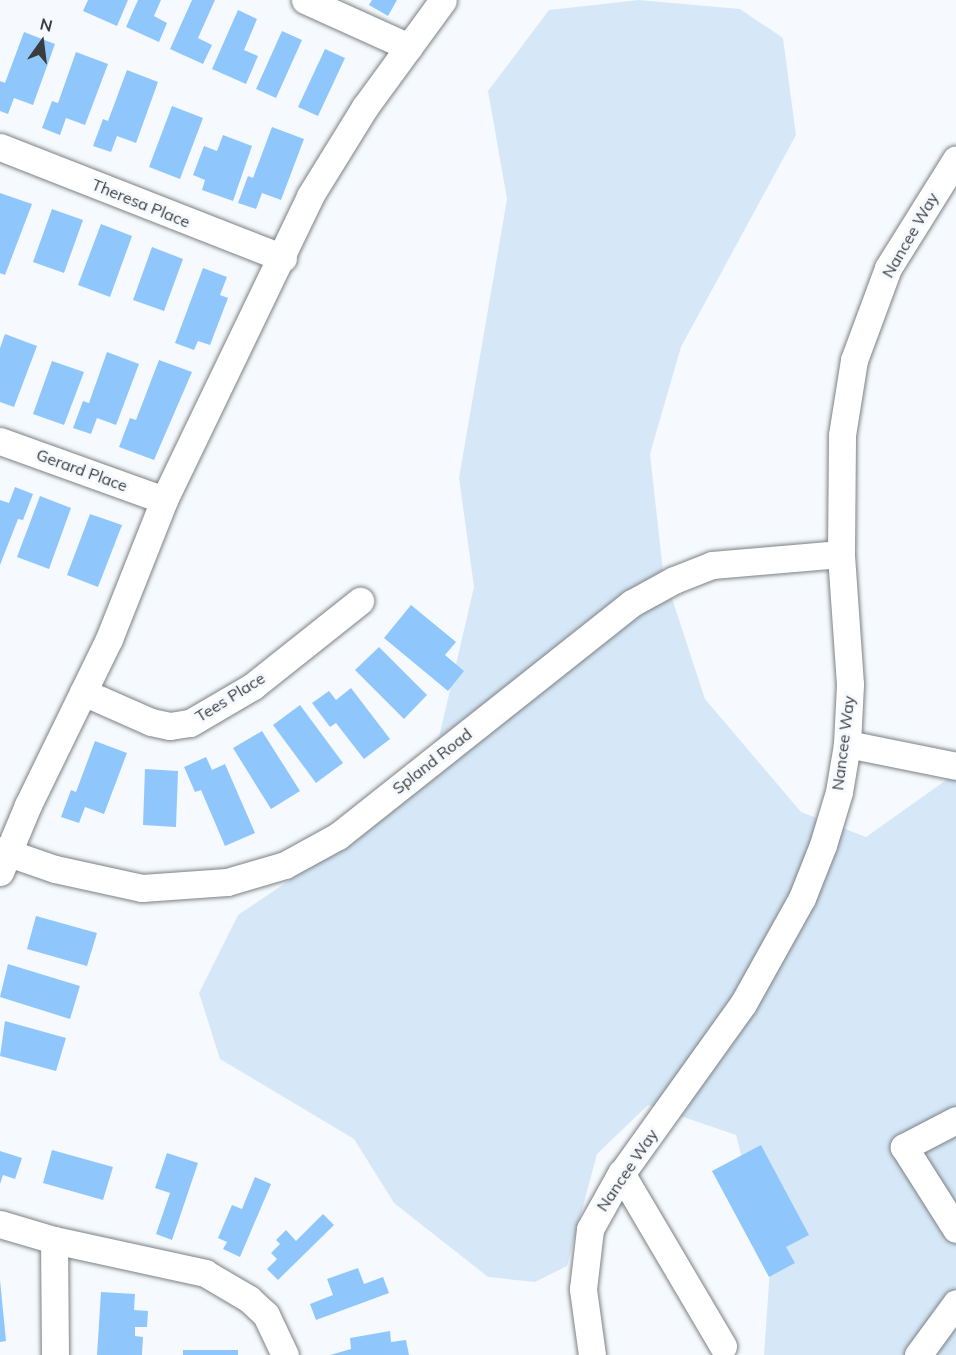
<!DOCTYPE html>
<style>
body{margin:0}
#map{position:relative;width:956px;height:1355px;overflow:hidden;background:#f6fafe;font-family:Mulish,sans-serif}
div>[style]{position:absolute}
.green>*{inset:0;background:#d6e8f8}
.building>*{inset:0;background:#8fc7fc}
.roads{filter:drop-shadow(0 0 2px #7d8184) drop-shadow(0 0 2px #7d8184)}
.minor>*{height:27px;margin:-13.5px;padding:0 13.5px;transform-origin:13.5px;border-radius:13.5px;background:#fff}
span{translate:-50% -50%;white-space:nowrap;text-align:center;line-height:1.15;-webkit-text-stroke:6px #f6fafe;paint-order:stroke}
.street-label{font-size:16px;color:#3a3c3d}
.north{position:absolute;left:12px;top:12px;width:60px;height:60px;-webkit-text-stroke:4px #f6fafe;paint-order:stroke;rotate:14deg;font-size:16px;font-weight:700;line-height:24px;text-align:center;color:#3a3c3d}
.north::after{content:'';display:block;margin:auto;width:21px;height:27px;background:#3a3c3d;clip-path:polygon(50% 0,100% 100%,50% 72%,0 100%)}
</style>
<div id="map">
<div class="green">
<div style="clip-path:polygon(639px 0,740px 9px,783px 38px,796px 135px,681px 347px,650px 454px,663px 571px,705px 699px,801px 812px,866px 837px,956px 773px,956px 1355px,764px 1355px,770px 1268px,736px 1135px,648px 1105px,597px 1154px,567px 1266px,535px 1282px,488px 1277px,394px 1203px,354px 1139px,220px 1059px,199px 993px,238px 915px,374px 823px,439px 737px,474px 587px,459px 478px,507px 199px,488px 91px,549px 10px)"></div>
</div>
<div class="building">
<div style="clip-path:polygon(88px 0,128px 0,117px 26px,83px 11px)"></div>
<div style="clip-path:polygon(138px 0,161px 0,154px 16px,167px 23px,159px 42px,126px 27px)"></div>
<div style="clip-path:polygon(192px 0,215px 0,198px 38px,212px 45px,203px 64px,170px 49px)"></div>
<div style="clip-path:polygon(372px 0,397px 0,388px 16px,369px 5px)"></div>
<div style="clip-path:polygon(238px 10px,257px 19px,244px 50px,258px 56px,246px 84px,212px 69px)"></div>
<div style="clip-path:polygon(282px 31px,302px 40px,276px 98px,256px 89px)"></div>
<div style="clip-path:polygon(24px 32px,55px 44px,33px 105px,14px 98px,8px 114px,0 111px,0 81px,5px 83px)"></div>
<div style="clip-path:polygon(325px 49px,345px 58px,318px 116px,298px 107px)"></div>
<div style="clip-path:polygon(76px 52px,108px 64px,85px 125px,66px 118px,60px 135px,42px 128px,52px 101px,58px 103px)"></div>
<div style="clip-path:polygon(127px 70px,158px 82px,136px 143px,117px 136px,111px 152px,93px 146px,103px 119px,108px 121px)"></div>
<div style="clip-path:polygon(172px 106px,203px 118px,180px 179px,149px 167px)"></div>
<div style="clip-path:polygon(272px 127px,304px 139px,281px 200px,262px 193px,256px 209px,238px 203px,248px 176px,253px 178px)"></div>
<div style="clip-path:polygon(223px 135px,252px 146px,233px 201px,202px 190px,205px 180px,193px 175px,204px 146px,217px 151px)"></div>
<div style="clip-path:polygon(0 193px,32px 204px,5px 275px,0 273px)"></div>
<div style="clip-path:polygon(52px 209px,83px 220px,64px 273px,33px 262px)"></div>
<div style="clip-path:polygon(101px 224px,132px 236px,110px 297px,78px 285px)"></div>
<div style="clip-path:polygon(152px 247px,183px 259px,164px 311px,133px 300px)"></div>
<div style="clip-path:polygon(203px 268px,227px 277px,220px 295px,228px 298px,210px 345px,198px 341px,194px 350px,175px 343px)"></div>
<div style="clip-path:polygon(5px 334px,37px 346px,14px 407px,0 402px,0 348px)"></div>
<div style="clip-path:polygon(107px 352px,139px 364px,116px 425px,97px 418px,91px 434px,73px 428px,83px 401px,89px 403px)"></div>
<div style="clip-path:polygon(159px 360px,192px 372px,154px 460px,119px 447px,130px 418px,136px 420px)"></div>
<div style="clip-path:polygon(52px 361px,84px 372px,64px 425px,33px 414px)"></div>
<div style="clip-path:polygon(15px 487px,33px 494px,23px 520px,18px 519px,0 565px,0 500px,9px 503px)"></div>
<div style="clip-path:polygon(40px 496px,71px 508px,49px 569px,17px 557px)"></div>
<div style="clip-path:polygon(90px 514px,122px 525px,98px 587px,67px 575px)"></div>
<div style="clip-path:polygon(411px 605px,456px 642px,445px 655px,464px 671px,448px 691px,384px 638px)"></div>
<div style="clip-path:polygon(379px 647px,427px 695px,404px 719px,355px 670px)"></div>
<div style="clip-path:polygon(351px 688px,390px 739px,364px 759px,336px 723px,330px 727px,312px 703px,329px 691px,336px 700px)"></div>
<div style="clip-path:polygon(300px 705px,343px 763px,316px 783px,273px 725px)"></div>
<div style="clip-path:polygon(262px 731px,300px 791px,271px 809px,233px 748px)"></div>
<div style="clip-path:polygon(95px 741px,127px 753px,104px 814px,85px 807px,79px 823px,61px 817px,71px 790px,76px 792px)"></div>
<div style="clip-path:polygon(206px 757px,212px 770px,225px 764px,255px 833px,225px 846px,201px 790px,195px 792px,184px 767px)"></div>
<div style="clip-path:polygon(145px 769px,178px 771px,176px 827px,143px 825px)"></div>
<div style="clip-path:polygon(36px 916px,97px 933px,87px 966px,27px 949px)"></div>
<div style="clip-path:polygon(8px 964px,80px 986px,70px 1019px,0 997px)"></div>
<div style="clip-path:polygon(5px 1021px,66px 1038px,56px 1071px,0 1056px)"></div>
<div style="clip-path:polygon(761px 1145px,809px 1235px,786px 1247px,795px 1263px,769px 1277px,712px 1171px)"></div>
<div style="clip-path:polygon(52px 1150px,113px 1167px,103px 1200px,43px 1183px)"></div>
<div style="clip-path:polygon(0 1151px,22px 1158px,15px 1179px,3px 1175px,0 1184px)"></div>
<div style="clip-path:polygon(167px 1153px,198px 1163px,172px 1240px,156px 1234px,170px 1193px,155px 1188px)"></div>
<div style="clip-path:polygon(255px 1177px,271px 1184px,240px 1257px,223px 1249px,227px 1242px,218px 1238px,232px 1205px,242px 1209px)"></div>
<div style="clip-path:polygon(323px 1214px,334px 1225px,278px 1280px,267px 1269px,277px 1259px,271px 1253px,280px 1244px,276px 1240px,286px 1230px,296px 1241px)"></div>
<div style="clip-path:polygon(358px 1268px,364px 1284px,383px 1277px,389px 1293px,316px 1320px,310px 1304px,333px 1295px,327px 1279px)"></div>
<div style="clip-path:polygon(0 1280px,6px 1341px,0 1342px)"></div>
<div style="clip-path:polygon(101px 1292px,135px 1294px,134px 1310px,148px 1311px,147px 1327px,135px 1327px,135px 1336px,143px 1337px,142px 1355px,97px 1355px)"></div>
<div style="clip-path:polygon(390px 1331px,391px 1342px,406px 1340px,409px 1355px,330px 1355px,351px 1349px,350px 1338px)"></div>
<div style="clip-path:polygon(183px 1350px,238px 1350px,238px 1355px,183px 1355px)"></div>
</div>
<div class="roads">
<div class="minor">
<div style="left:305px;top:0;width:114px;rotate:24.3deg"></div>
<div style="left:0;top:147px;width:304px;rotate:21.4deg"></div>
<div style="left:0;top:441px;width:174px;rotate:19.8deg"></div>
<div style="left:83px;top:692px;width:74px;rotate:23.8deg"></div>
<div style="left:151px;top:722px;width:19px;rotate:12deg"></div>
<div style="left:170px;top:726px;width:20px;rotate:-9deg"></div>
<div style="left:190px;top:723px;width:73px;rotate:-30.4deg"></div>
<div style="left:253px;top:686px;width:137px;rotate:-38.5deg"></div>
<div style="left:847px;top:744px;width:111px;rotate:11.4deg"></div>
<div style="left:0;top:850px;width:58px;rotate:19.1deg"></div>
<div style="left:55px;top:869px;width:89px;rotate:12.3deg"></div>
<div style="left:142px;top:888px;width:85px;rotate:-4deg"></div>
<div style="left:227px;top:882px;width:60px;rotate:-16.3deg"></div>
<div style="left:285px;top:865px;width:60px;rotate:-28.7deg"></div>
<div style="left:338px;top:836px;width:375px;rotate:-38.4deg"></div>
<div style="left:632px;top:603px;width:48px;rotate:-28.7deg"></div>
<div style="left:674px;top:580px;width:41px;rotate:-21.5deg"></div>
<div style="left:712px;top:565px;width:129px;rotate:-4.9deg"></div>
<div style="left:0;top:872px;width:73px;rotate:-67.3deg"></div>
<div style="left:28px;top:805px;width:185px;rotate:-64deg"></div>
<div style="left:109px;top:639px;width:149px;rotate:-68.4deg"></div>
<div style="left:164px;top:500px;width:337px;rotate:-64.3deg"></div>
<div style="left:310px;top:196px;width:105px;rotate:-58.3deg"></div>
<div style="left:365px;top:107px;width:132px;rotate:-53.9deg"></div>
<div style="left:956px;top:1120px;width:59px;rotate:152.6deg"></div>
<div style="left:904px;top:1147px;width:97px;rotate:57.6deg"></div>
<div style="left:621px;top:1173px;width:201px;rotate:59.5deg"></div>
<div style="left:0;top:1224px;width:56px;rotate:16.5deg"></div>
<div style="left:54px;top:1240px;width:155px;rotate:12.3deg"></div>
<div style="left:205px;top:1273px;width:51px;rotate:30.6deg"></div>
<div style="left:249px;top:1299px;width:23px;rotate:43deg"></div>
<div style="left:266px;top:1315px;width:44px;rotate:64.6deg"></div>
<div style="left:54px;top:1240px;width:115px;rotate:89.5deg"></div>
<div style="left:592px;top:1355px;width:67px;rotate:-97.8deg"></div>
<div style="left:583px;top:1289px;width:60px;rotate:-83.3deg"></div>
<div style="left:590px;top:1229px;width:60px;rotate:-60.9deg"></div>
<div style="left:619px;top:1177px;width:213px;rotate:-54.4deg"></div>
<div style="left:743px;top:1004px;width:121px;rotate:-60.9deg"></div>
<div style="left:802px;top:898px;width:57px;rotate:-68.4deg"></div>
<div style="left:823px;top:845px;width:55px;rotate:-73.2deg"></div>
<div style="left:839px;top:792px;width:49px;rotate:-80.5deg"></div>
<div style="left:847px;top:744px;width:60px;rotate:-87.1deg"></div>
<div style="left:850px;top:684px;width:130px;rotate:-94deg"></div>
<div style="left:841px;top:554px;width:119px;rotate:-89.5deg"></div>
<div style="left:842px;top:435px;width:76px;rotate:-80.9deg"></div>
<div style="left:854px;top:360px;width:98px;rotate:-69.7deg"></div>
<div style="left:888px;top:268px;width:128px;rotate:-58deg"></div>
<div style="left:918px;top:1355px;width:64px;rotate:-53.8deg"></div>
</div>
</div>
<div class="street-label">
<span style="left:141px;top:203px;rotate:22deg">Theresa Place</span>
<span style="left:910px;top:235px;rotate:-60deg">Nancee Way</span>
<span style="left:82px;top:470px;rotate:20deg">Gerard Place</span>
<span style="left:230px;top:697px;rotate:-32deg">Tees Place</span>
<span style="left:843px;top:743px;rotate:-83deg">Nancee Way</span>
<span style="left:432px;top:761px;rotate:-38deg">Spland Road</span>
<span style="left:627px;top:1170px;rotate:-56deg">Nancee Way</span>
</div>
<div class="north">N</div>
</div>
